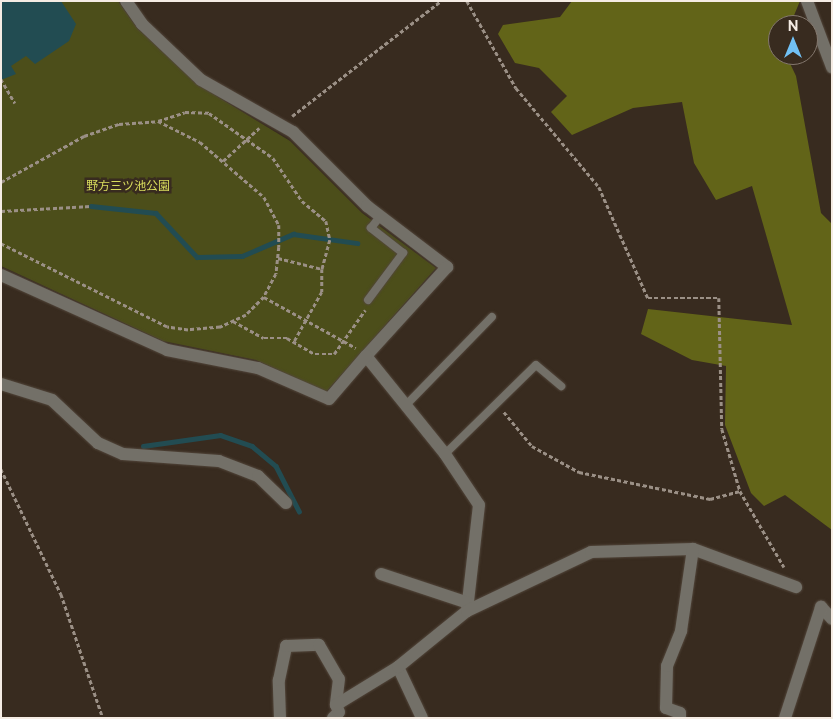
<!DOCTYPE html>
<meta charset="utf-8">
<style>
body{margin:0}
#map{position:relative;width:833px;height:719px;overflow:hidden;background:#382b1f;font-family:Raleway,"Noto Sans JP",sans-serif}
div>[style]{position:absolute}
.green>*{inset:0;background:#4c4e1a}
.forest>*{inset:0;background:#626418}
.water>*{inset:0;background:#224c52}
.stream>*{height:4.5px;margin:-2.25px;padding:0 2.25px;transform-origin:2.25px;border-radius:2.25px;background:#224c52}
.path>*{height:2.5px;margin-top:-1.25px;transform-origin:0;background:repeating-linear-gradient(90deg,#9b9086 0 4px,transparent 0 6.5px)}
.roads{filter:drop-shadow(0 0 1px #52463b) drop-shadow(0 0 1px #52463b)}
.service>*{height:8px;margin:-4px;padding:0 4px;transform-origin:4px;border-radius:4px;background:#737068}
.minor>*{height:12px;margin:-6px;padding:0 6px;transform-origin:6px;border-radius:6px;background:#737068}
span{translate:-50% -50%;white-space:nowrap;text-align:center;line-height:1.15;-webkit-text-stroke:5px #382b1f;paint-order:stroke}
.park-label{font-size:12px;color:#d9dd5d}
.frame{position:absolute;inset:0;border:2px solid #f5ece4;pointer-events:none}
.north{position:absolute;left:768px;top:15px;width:50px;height:50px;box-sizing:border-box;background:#382b1f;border:1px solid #84786e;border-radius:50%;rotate:0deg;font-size:14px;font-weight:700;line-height:20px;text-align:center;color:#f5ece4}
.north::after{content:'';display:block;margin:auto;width:18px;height:22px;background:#71c1f5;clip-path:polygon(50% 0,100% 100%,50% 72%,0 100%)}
</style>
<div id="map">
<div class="green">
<div style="clip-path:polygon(1px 1px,118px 1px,137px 28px,200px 86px,290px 141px,362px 213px,436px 268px,326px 392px,256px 360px,163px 341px,1px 266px)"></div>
</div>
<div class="forest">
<div style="clip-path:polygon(572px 1px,800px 1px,790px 25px,778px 25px,778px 55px,786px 55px,796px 76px,821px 213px,832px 224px,832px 530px,785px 495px,764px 506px,751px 493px,725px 425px,726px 366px,692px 360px,641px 334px,648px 309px,792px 325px,752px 186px,716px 200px,694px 163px,682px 102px,633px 108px,572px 135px,551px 112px,567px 96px,539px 68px,515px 63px,498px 34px,503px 25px,560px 17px)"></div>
</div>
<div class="water">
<div style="clip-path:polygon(1px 1px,61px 1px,76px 24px,69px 41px,35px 64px,26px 56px,11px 66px,16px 74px,1px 80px)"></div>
</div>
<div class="stream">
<div style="left:91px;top:206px;width:65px;rotate:6.1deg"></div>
<div style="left:156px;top:213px;width:60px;rotate:47deg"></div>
<div style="left:197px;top:257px;width:45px;rotate:-1.3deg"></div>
<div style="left:242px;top:256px;width:56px;rotate:-23.3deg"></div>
<div style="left:293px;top:234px;width:65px;rotate:8deg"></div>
<div style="left:143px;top:446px;width:78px;rotate:-8.1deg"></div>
<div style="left:220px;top:435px;width:34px;rotate:19deg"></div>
<div style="left:252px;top:446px;width:31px;rotate:40deg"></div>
<div style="left:276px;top:466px;width:51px;rotate:62.9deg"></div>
</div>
<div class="path">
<div style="left:467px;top:1px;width:100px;rotate:60.6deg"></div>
<div style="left:516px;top:88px;width:129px;rotate:50deg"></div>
<div style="left:599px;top:187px;width:121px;rotate:66.2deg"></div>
<div style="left:648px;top:298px;width:71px"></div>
<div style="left:719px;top:298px;width:131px;rotate:88.7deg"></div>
<div style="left:722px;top:429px;width:65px;rotate:73.8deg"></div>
<div style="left:740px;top:491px;width:88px;rotate:59.9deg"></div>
<div style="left:1px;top:79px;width:28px;rotate:60deg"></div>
<div style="left:292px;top:116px;width:188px;rotate:-37.7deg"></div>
<div style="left:158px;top:121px;width:28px;rotate:-18deg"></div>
<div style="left:185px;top:112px;width:24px;rotate:2deg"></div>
<div style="left:209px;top:113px;width:78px;rotate:35.1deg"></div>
<div style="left:273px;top:158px;width:52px;rotate:56deg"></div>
<div style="left:302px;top:201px;width:31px;rotate:40deg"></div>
<div style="left:326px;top:221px;width:19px;rotate:78deg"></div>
<div style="left:330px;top:240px;width:30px;rotate:105deg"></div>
<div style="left:322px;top:269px;width:23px;rotate:90deg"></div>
<div style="left:322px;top:292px;width:57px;rotate:119.2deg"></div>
<div style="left:223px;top:161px;width:49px;rotate:-42.5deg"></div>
<div style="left:1px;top:182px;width:95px;rotate:-29deg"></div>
<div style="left:84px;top:136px;width:37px;rotate:-19deg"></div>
<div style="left:119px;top:124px;width:39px;rotate:-4deg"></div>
<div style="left:158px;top:121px;width:47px;rotate:26.6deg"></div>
<div style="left:200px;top:142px;width:84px;rotate:40.7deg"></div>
<div style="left:264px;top:197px;width:32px;rotate:62deg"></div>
<div style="left:279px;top:225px;width:22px;rotate:90deg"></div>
<div style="left:279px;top:247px;width:27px;rotate:96deg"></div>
<div style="left:276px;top:274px;width:26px;rotate:118deg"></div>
<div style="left:264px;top:297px;width:25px;rotate:135deg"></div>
<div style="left:246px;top:315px;width:29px;rotate:155deg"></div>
<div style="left:220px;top:327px;width:32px;rotate:175deg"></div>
<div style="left:188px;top:330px;width:21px;rotate:-172deg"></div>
<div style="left:167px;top:327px;width:186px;rotate:-153.4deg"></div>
<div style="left:1px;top:211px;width:90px;rotate:-3.2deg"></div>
<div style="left:278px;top:258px;width:45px;rotate:14deg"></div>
<div style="left:264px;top:297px;width:105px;rotate:29deg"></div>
<div style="left:233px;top:321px;width:35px;rotate:29deg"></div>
<div style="left:264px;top:338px;width:23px"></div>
<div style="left:287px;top:338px;width:32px;rotate:30deg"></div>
<div style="left:315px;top:354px;width:19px"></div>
<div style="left:334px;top:354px;width:54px;rotate:-54.8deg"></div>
<div style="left:504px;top:412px;width:44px;rotate:50.5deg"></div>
<div style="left:532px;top:446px;width:54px;rotate:29deg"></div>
<div style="left:579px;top:472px;width:134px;rotate:11.6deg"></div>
<div style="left:710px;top:499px;width:30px;rotate:-15deg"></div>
<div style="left:1px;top:469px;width:139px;rotate:64.4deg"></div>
<div style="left:61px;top:594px;width:131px;rotate:71.3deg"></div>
</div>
<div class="roads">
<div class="service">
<div style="left:368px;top:300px;width:59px;rotate:-53.3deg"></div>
<div style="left:403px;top:253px;width:41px;rotate:-142deg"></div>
<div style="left:371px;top:228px;width:16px;rotate:-52deg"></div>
<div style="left:406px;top:405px;width:123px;rotate:-45.7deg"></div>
<div style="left:445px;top:454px;width:127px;rotate:-44.4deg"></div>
<div style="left:536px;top:365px;width:33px;rotate:40deg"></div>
</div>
<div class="minor">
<div style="left:126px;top:1px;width:28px;rotate:55deg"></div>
<div style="left:142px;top:24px;width:81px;rotate:43.5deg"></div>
<div style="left:201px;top:80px;width:106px;rotate:29.5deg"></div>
<div style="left:293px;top:132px;width:105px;rotate:45deg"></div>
<div style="left:367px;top:206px;width:101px;rotate:37.3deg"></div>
<div style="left:447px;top:267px;width:120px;rotate:132.3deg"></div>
<div style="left:366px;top:356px;width:126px;rotate:51.1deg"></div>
<div style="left:445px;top:454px;width:61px;rotate:56.3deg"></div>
<div style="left:479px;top:505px;width:107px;rotate:96.5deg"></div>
<div style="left:807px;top:1px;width:71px;rotate:69.3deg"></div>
<div style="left:1px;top:275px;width:182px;rotate:24.3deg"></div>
<div style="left:167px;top:350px;width:93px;rotate:11.2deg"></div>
<div style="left:258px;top:368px;width:77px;rotate:23.6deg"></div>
<div style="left:329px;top:399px;width:57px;rotate:-49.3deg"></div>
<div style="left:1px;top:384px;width:53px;rotate:17.4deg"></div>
<div style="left:52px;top:400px;width:63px;rotate:43.1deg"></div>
<div style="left:98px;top:443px;width:27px;rotate:24deg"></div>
<div style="left:123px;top:454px;width:96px;rotate:4.2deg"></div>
<div style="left:219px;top:461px;width:42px;rotate:21deg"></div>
<div style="left:258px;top:476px;width:39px;rotate:44deg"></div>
<div style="left:381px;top:574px;width:92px;rotate:18.4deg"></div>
<div style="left:821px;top:607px;width:16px;rotate:47deg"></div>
<div style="left:398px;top:667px;width:56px;rotate:64.8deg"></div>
<div style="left:280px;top:718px;width:38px;rotate:-92deg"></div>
<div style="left:279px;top:680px;width:35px;rotate:-78deg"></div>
<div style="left:286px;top:646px;width:33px;rotate:-2deg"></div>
<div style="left:319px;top:645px;width:39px;rotate:60deg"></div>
<div style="left:339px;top:679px;width:26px;rotate:97deg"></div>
<div style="left:333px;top:718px;width:8px;rotate:-45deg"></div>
<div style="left:339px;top:712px;width:8px;rotate:-113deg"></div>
<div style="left:336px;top:705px;width:73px;rotate:-31.5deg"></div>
<div style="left:398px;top:667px;width:89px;rotate:-39.1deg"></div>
<div style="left:467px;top:611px;width:137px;rotate:-25.4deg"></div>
<div style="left:591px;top:552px;width:102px;rotate:-1.7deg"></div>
<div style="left:693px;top:549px;width:110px;rotate:20.3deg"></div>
<div style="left:680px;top:718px;width:5px;rotate:-90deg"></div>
<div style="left:680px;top:713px;width:15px;rotate:-160deg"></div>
<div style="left:666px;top:708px;width:42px;rotate:-88.6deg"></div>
<div style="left:667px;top:666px;width:38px;rotate:-68deg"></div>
<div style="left:681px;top:631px;width:83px;rotate:-81.7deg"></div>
<div style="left:785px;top:718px;width:117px;rotate:-72deg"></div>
</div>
</div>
<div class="park-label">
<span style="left:128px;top:187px">野方三ツ池公園</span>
</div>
<div class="frame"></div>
<div class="north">N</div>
</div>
